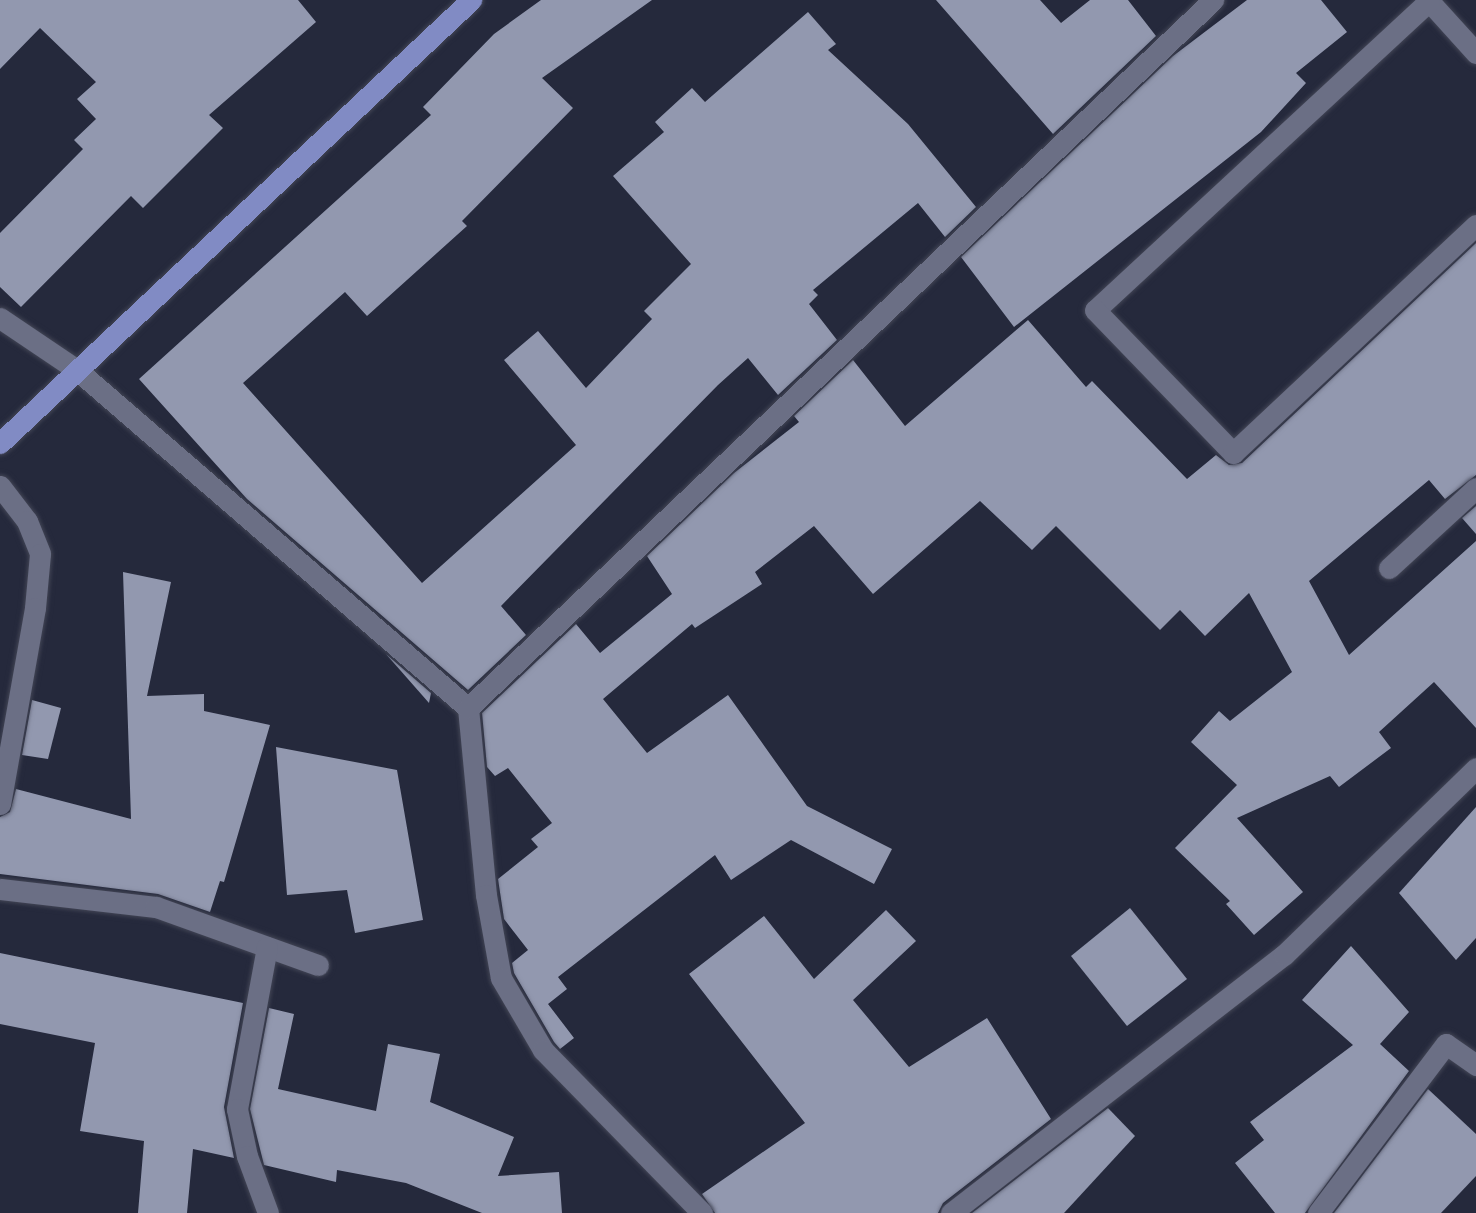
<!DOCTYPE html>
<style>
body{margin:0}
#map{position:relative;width:1476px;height:1213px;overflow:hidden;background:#25293c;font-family:"Times New Roman",serif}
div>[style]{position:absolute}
.building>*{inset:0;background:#9298af}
.roads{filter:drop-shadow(0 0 2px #424555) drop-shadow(0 0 2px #424555)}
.minor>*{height:21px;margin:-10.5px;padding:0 10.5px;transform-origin:10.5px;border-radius:10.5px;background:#6b6f85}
.major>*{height:21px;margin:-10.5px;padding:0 10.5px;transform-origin:10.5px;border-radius:10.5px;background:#818bc4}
span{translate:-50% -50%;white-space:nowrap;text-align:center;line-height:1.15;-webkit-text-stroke:7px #1c1f31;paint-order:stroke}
</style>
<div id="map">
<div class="building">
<div style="clip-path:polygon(0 0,298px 0,316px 22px,209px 115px,223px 128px,143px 208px,131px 196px,21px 307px,0 287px,0 233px,83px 149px,74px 140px,96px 119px,77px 99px,96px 82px,40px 28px,0 69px)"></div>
<div style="clip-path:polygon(541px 0,652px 0,542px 78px,573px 108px,462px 221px,467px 226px,367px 316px,345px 292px,243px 383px,422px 583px,576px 445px,504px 360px,538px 331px,586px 388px,652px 319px,644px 311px,691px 264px,613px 176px,664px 132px,655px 122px,692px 88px,705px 102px,808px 12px,836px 44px,828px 50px,908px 124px,976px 207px,945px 237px,918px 203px,813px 290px,818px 295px,809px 304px,837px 340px,778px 395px,748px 358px,718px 385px,501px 606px,526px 635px,468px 690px,247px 499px,139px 379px,431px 115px,423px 107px,494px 34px)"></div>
<div style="clip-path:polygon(936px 0,1040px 0,1061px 23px,1090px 0,1128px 0,1156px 36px,1053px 134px)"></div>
<div style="clip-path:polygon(1247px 0,1321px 0,1347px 32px,1296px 73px,1306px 83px,1261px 132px,1014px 327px,961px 257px,1173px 56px)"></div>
<div style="clip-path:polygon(1476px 243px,1476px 475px,1445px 499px,1429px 480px,1309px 581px,1349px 655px,1476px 541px,1476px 728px,1434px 682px,1379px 732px,1391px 748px,1339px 787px,1330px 776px,1237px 818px,1303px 892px,1254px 935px,1226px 904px,1230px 901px,1175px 848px,1237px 785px,1191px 742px,1219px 711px,1230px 721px,1292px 672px,1249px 593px,1205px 636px,1180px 610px,1160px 630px,1056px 526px,1032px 550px,980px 501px,873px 594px,814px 526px,755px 572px,762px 584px,695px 628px,692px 624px,603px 699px,647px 753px,728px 695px,807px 806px,892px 849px,874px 884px,791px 840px,731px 880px,715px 855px,558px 977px,567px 989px,548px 1004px,574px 1038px,560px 1049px,554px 1042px,514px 973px,512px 963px,528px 950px,504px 919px,498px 879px,538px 847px,531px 839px,552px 823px,508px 768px,495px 776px,487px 767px,482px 713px,576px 624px,600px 653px,672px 594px,647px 556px,734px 473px,799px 422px,794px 416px,853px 360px,905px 426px,1028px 320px,1086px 387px,1092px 381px,1187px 479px,1216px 455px,1229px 465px,1242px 463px)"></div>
<div style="clip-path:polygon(1476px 506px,1476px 534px,1462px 518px)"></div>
<div style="clip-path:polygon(123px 572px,171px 582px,147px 696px,204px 694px,204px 711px,270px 725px,224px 882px,220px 881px,210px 912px,158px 894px,0 874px,0 817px,10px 812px,16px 789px,131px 819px)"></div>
<div style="clip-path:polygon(386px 654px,431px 693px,429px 703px)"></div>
<div style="clip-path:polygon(32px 700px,61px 708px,48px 759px,22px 755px)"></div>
<div style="clip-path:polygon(276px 747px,397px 770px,423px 920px,355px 933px,347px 890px,287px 895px)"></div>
<div style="clip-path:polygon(1476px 807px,1476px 938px,1456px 960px,1399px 893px)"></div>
<div style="clip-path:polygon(1130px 908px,1187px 979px,1127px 1026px,1071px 956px)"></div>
<div style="clip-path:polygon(886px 910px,916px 941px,853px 1000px,909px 1067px,987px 1018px,1051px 1119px,943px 1203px,938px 1213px,715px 1213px,702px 1194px,805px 1123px,689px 974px,764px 916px,814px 979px)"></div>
<div style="clip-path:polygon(1351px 946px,1409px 1012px,1380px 1044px,1409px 1071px,1305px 1213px,1275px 1213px,1235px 1163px,1264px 1140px,1250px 1122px,1353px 1045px,1302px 1000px)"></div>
<div style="clip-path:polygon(0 953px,243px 1003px,224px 1107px,234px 1158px,193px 1149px,187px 1213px,138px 1213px,144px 1141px,80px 1131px,95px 1043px,0 1024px)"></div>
<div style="clip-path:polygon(269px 1008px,294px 1014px,278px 1089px,376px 1111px,388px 1044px,440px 1054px,430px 1102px,514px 1137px,498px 1176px,559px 1172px,562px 1213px,482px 1213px,406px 1183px,337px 1170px,336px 1182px,264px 1165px,250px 1109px)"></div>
<div style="clip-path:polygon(1428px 1089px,1476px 1134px,1476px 1176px,1441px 1213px,1334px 1213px)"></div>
<div style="clip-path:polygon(1108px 1108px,1135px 1136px,1064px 1213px,972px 1213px)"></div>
</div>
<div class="roads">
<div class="minor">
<div style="left:1428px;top:0;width:72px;rotate:47.8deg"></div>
<div style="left:1429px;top:1px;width:455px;rotate:137.2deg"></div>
<div style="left:1095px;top:310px;width:199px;rotate:46deg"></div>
<div style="left:1233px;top:453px;width:333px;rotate:-43.2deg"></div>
<div style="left:0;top:318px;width:93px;rotate:34deg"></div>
<div style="left:77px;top:370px;width:517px;rotate:40.84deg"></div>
<div style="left:468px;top:708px;width:188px;rotate:84.5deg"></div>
<div style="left:486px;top:895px;width:84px;rotate:79.8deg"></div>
<div style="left:501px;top:978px;width:83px;rotate:59.7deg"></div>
<div style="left:543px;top:1050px;width:228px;rotate:45.7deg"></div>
<div style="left:0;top:486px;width:44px;rotate:52.4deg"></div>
<div style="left:27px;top:521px;width:35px;rotate:68deg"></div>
<div style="left:40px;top:554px;width:54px;rotate:95.3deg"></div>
<div style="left:35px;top:608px;width:199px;rotate:100.1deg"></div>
<div style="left:1389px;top:568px;width:118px;rotate:-42.6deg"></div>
<div style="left:468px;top:708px;width:1028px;rotate:-43.54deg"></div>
<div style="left:0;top:889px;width:157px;rotate:6.6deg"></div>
<div style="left:156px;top:907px;width:172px;rotate:19.7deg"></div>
<div style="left:267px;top:947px;width:165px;rotate:100.5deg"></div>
<div style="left:237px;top:1109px;width:48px;rotate:78deg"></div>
<div style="left:247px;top:1156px;width:61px;rotate:69.8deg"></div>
<div style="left:951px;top:1213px;width:421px;rotate:-37.8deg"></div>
<div style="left:1284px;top:955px;width:268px;rotate:-44.2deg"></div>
<div style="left:1318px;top:1213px;width:212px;rotate:-52.9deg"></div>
<div style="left:1446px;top:1044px;width:37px;rotate:35deg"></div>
</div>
<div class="major">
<div style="left:0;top:443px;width:647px;rotate:-43.25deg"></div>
</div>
</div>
</div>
